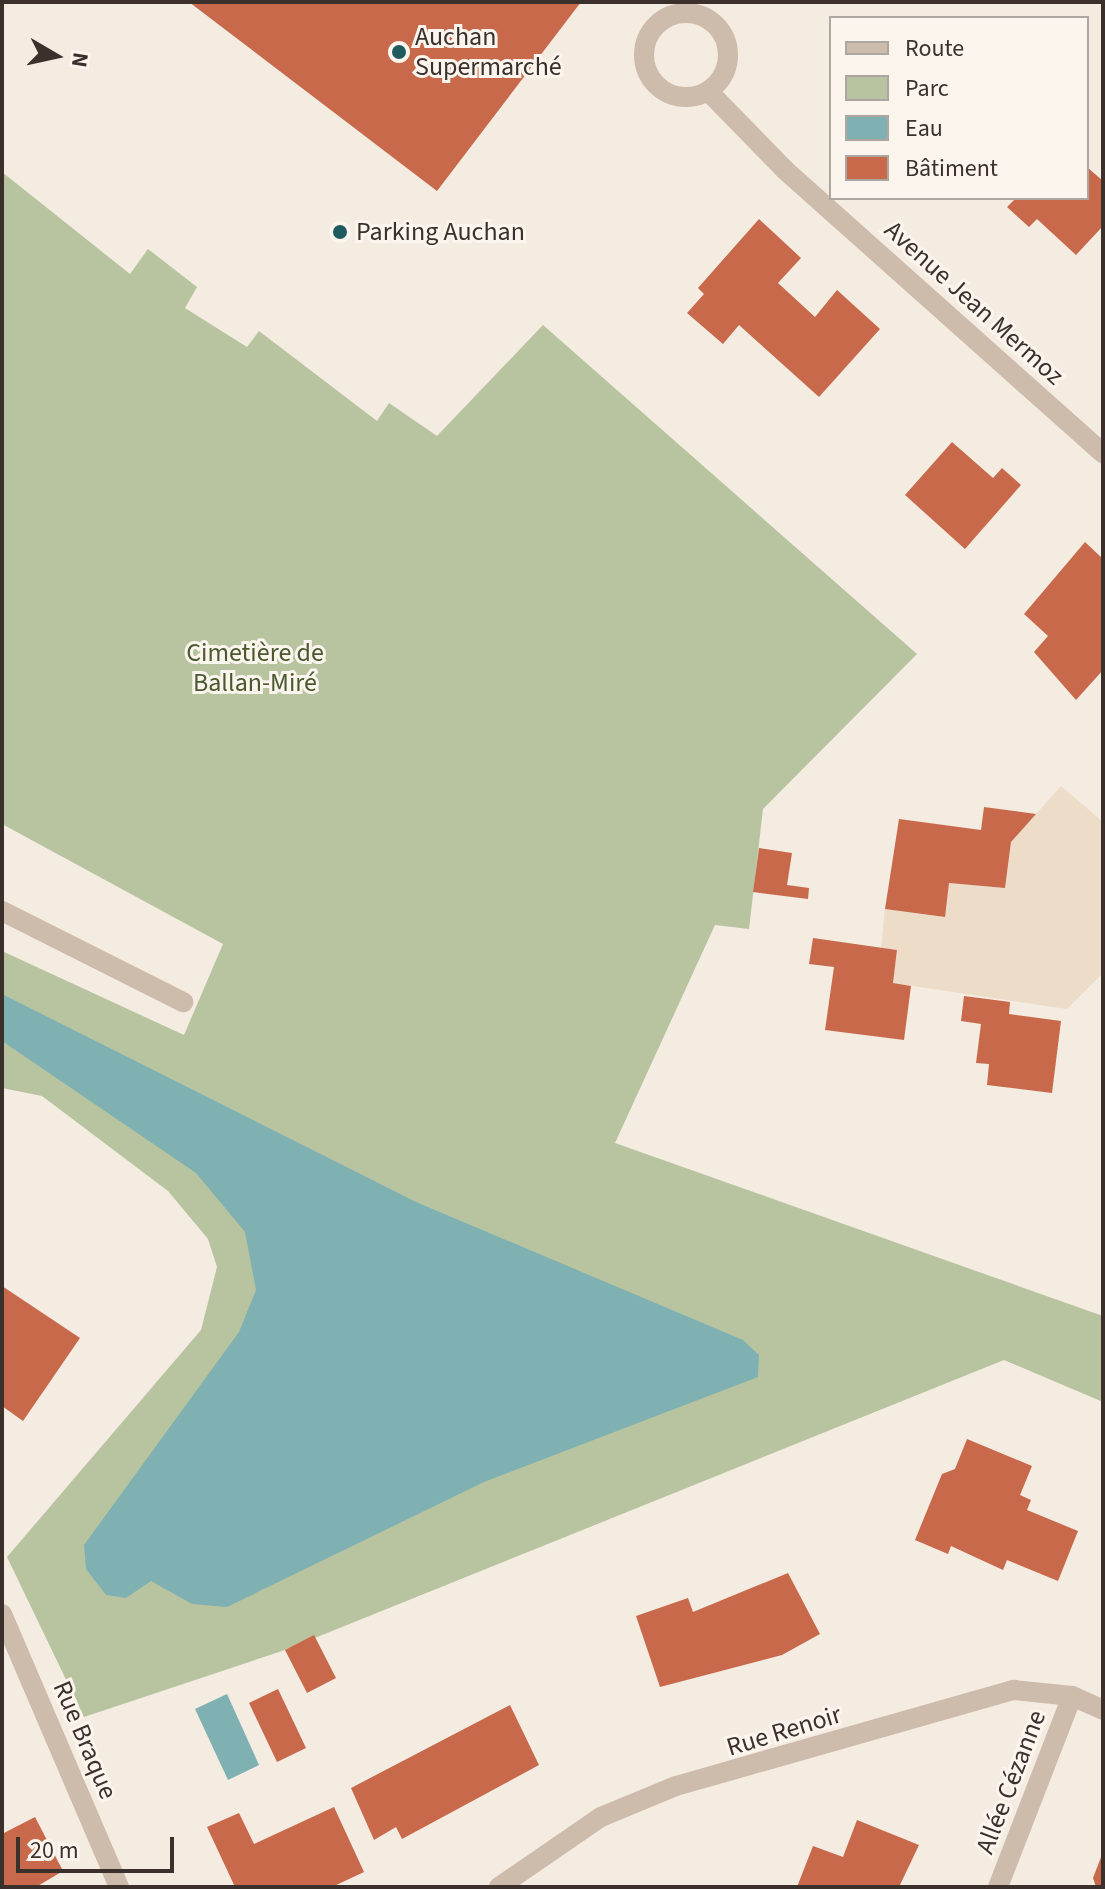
<!DOCTYPE html>
<meta charset="utf-8">
<style>
body{margin:0}
#map{position:relative;width:1105px;height:1889px;overflow:hidden;background:#f4ebe1;font-family:"Source Sans 3",sans-serif}
div>[style]{position:absolute}
.green>*{inset:0;background:#b8c4a0}
.plaza>*{inset:0;background:#ecdcc8}
.water>*{inset:0;background:#7fb0b2}
.building>*{inset:0;background:#c8694b}
.minor>*{height:20px;margin:-10px;padding:0 10px;transform-origin:10px;border-radius:10px;background:#cdbbac}
.tertiary>*{height:20px;margin:-10px;padding:0 10px;transform-origin:10px;border-radius:10px;background:#cdbbac}
.tertiary>.ring{margin:-10px;padding:0;box-sizing:content-box;background:none;border:20px solid #cdbbac;border-radius:50%}
.dots>*{width:22px;height:22px;translate:-50% -50%;box-sizing:border-box;border:4px solid #fbf5ee;border-radius:50%}
span{translate:-50% -50%;white-space:nowrap;text-align:center;line-height:1.15;-webkit-text-stroke:6px #fbf5ee;paint-order:stroke}
.poi-label{font-size:26px;color:#3b302b}
.left{translate:0 -50%;text-align:left}
.street-label{font-size:26px;color:#3b302b}
.park-label{font-size:26px;color:#4a5a2e}
.frame{position:absolute;inset:0;border:4px solid #3b302b;pointer-events:none}
.legend{position:absolute;left:829px;top:16px;width:260px;height:184px;box-sizing:border-box;background:#fbf5ee;border:2px solid #aea6a0;margin:0;padding:10px 14px;list-style:none;font-size:24px;color:#3b302b}
.legend li{display:flex;align-items:center;gap:16px;height:40px}
.legend b{width:40px;border:2px solid #aea6a0}
.north{position:absolute;left:16px;top:16px;width:80px;height:80px;-webkit-text-stroke:6px #fbf5ee;paint-order:stroke;rotate:99deg;font-size:22px;font-weight:700;line-height:32px;text-align:center;color:#3b302b}
.north::after{content:'';display:block;margin:auto;width:28px;height:36px;background:#3b302b;clip-path:polygon(50% 0,100% 100%,50% 72%,0 100%)}
.scale{position:absolute;left:16px;top:1837px;width:158px;height:36px;box-sizing:border-box;border:4px solid #3b302b;border-top:0;padding-left:10px;font-size:24px;line-height:28px;white-space:nowrap;color:#3b302b;-webkit-text-stroke:6px #fbf5ee;paint-order:stroke}
</style>
<div id="map">
<div class="green">
<div style="clip-path:polygon(2px 172px,130px 274px,148px 249px,197px 287px,185px 308px,247px 347px,259px 331px,377px 421px,389px 403px,437px 436px,543px 325px,917px 654px,763px 809px,749px 929px,715px 925px,615px 1143px,1103px 1316px,1103px 1402px,1004px 1360px,285px 1650px,84px 1717px,7px 1557px,201px 1330px,217px 1267px,208px 1239px,168px 1191px,42px 1096px,2px 1088px,2px 951px,184px 1035px,223px 944px,2px 824px)"></div>
</div>
<div class="plaza">
<div style="clip-path:polygon(1061px 786px,1103px 822px,1103px 973px,1067px 1009px,893px 983px,897px 950px,881px 948px,885px 909px,944px 917px,949px 883px,1005px 888px,1011px 842px)"></div>
</div>
<div class="water">
<div style="clip-path:polygon(2px 994px,416px 1202px,743px 1340px,759px 1355px,758px 1377px,484px 1482px,227px 1607px,192px 1604px,151px 1581px,126px 1598px,106px 1595px,86px 1569px,84px 1545px,239px 1332px,256px 1290px,245px 1232px,196px 1173px,2px 1041px)"></div>
<div style="clip-path:polygon(227px 1694px,259px 1765px,228px 1780px,195px 1709px)"></div>
</div>
<div class="building">
<div style="clip-path:polygon(189px 2px,581px 2px,437px 191px)"></div>
<div style="clip-path:polygon(1087px 167px,1103px 181px,1103px 226px,1076px 255px,1037px 219px,1029px 227px,1007px 207px,1016px 198px,1087px 198px)"></div>
<div style="clip-path:polygon(759px 219px,801px 258px,778px 283px,815px 317px,837px 290px,880px 329px,819px 397px,739px 325px,723px 344px,687px 313px,704px 294px,698px 288px)"></div>
<div style="clip-path:polygon(952px 442px,993px 478px,1002px 468px,1021px 485px,965px 549px,905px 495px)"></div>
<div style="clip-path:polygon(1085px 542px,1103px 559px,1103px 670px,1076px 700px,1034px 652px,1048px 636px,1024px 614px)"></div>
<div style="clip-path:polygon(984px 807px,1036px 814px,1011px 842px,1005px 888px,949px 883px,945px 917px,885px 909px,899px 819px,981px 830px)"></div>
<div style="clip-path:polygon(759px 848px,792px 853px,787px 885px,809px 888px,808px 899px,753px 892px)"></div>
<div style="clip-path:polygon(813px 938px,897px 950px,893px 983px,911px 986px,904px 1040px,825px 1030px,834px 967px,809px 964px)"></div>
<div style="clip-path:polygon(964px 996px,1010px 1002px,1009px 1014px,1061px 1021px,1052px 1093px,987px 1085px,989px 1064px,976px 1063px,981px 1024px,961px 1021px)"></div>
<div style="clip-path:polygon(2px 1286px,80px 1338px,23px 1421px,2px 1406px)"></div>
<div style="clip-path:polygon(967px 1439px,1032px 1466px,1020px 1495px,1031px 1500px,1027px 1510px,1078px 1531px,1058px 1581px,1007px 1560px,1003px 1570px,951px 1546px,948px 1554px,915px 1540px,942px 1474px,955px 1469px)"></div>
<div style="clip-path:polygon(788px 1573px,820px 1634px,782px 1655px,660px 1687px,636px 1616px,688px 1598px,693px 1612px)"></div>
<div style="clip-path:polygon(314px 1635px,336px 1678px,307px 1693px,285px 1650px)"></div>
<div style="clip-path:polygon(278px 1689px,306px 1748px,277px 1762px,249px 1703px)"></div>
<div style="clip-path:polygon(510px 1705px,539px 1765px,402px 1839px,396px 1827px,374px 1840px,351px 1788px)"></div>
<div style="clip-path:polygon(334px 1807px,364px 1872px,332px 1887px,235px 1887px,207px 1827px,239px 1813px,254px 1844px)"></div>
<div style="clip-path:polygon(35px 1817px,63px 1871px,36px 1887px,2px 1887px,2px 1834px)"></div>
<div style="clip-path:polygon(857px 1820px,919px 1845px,899px 1887px,797px 1887px,813px 1846px,843px 1857px)"></div>
<div style="clip-path:polygon(1103px 1852px,1103px 1887px,1096px 1887px,1093px 1878px)"></div>
</div>
<div class="minor">
<div style="left:2px;top:911px;width:203px;rotate:26.7deg"></div>
<div style="left:2px;top:1614px;width:297px;rotate:66.8deg"></div>
<div style="left:499px;top:1887px;width:124px;rotate:-34.5deg"></div>
<div style="left:601px;top:1817px;width:81px;rotate:-22.5deg"></div>
<div style="left:676px;top:1786px;width:351px;rotate:-15.9deg"></div>
<div style="left:1014px;top:1690px;width:58px;rotate:5.9deg"></div>
<div style="left:1072px;top:1696px;width:34px;rotate:24deg"></div>
<div style="left:998px;top:1887px;width:205px;rotate:-68.8deg"></div>
</div>
<div class="tertiary">
<div class="ring" style="left:644px;top:13px;width:64px;height:64px"></div>
<div style="left:708px;top:91px;width:110px;rotate:45.7deg"></div>
<div style="left:785px;top:170px;width:426px;rotate:41.7deg"></div>
</div>
<div class="dots">
<div style="left:399px;top:52px;background:#1f5a5e"></div>
<div style="left:340px;top:232px;background:#1f5a5e"></div>
</div>
<div class="poi-label">
<span class="left" style="left:415px;top:52px">Auchan<br>Supermarché</span>
<span class="left" style="left:356px;top:232px">Parking Auchan</span>
</div>
<div class="street-label">
<span style="left:974px;top:303px;rotate:42deg">Avenue Jean Mermoz</span>
<span style="left:784px;top:1731px;rotate:-17deg">Rue Renoir</span>
<span style="left:85px;top:1740px;rotate:67deg">Rue Braque</span>
<span style="left:1011px;top:1782px;rotate:-69deg">Allée Cézanne</span>
</div>
<div class="park-label">
<span style="left:255px;top:668px">Cimetière de<br>Ballan-Miré</span>
</div>
<div class="frame"></div>
<ul class="legend">
<li><b style="height:10px;background:#cdbbac"></b>Route</li>
<li><b style="height:22px;background:#b8c4a0"></b>Parc</li>
<li><b style="height:22px;background:#7fb0b2"></b>Eau</li>
<li><b style="height:22px;background:#c8694b"></b>Bâtiment</li>
</ul>
<div class="north">N</div>
<div class="scale">20 m</div>
</div>
